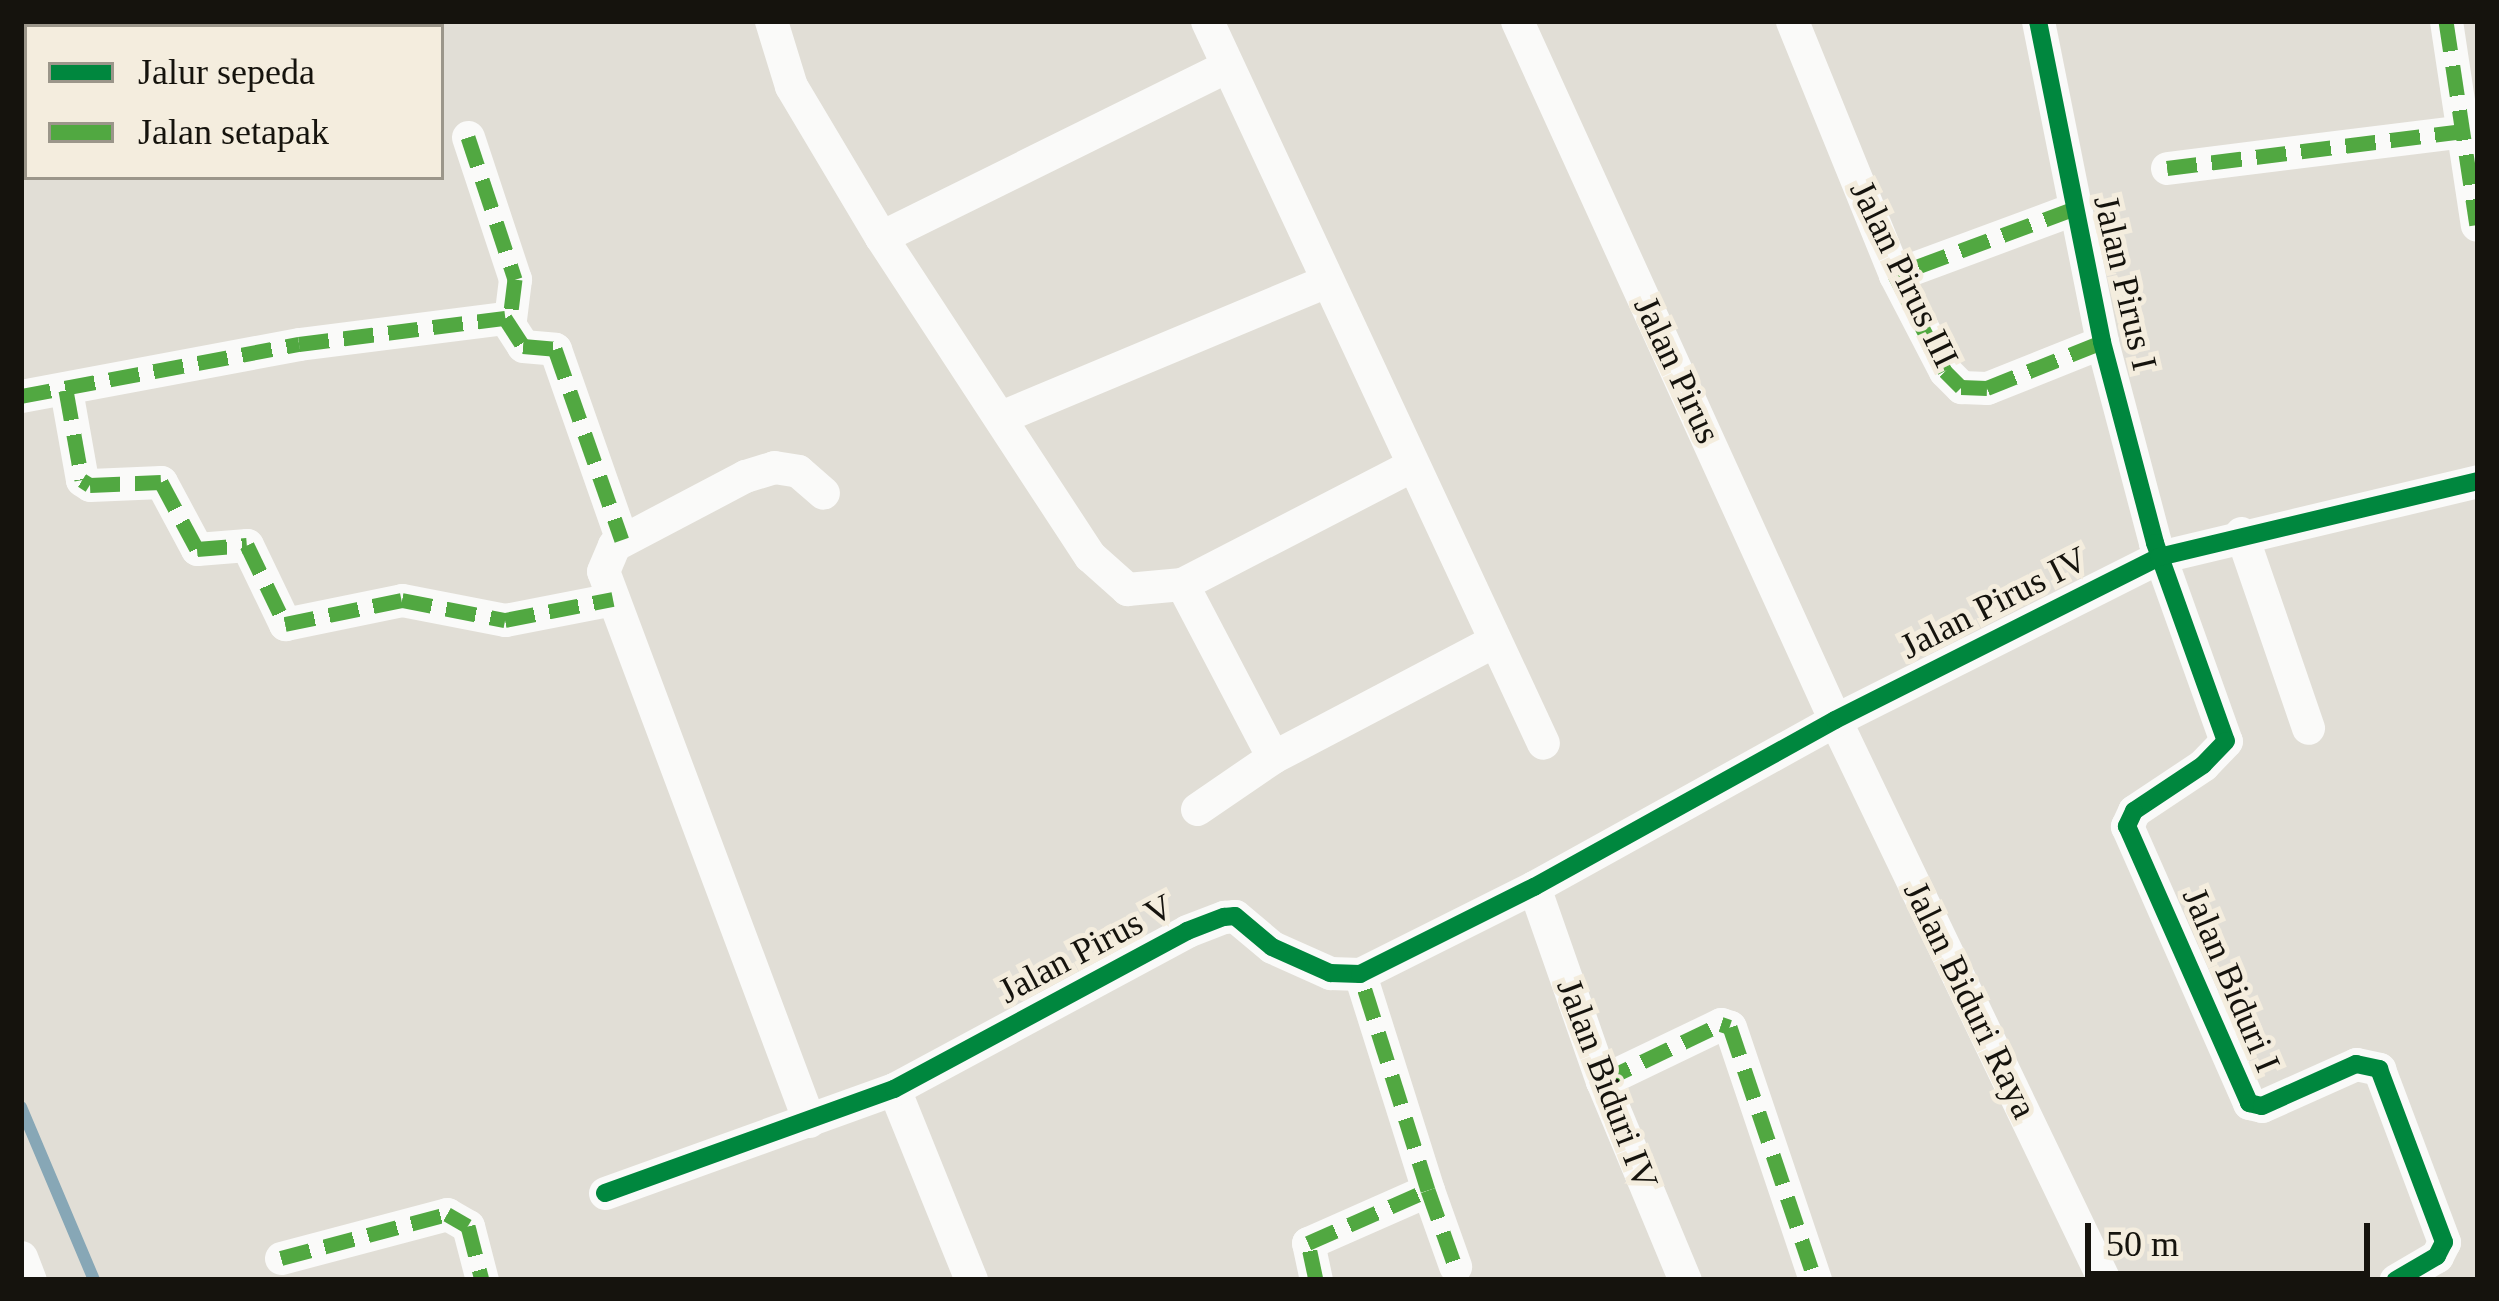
<!DOCTYPE html>
<style>
body{margin:0}
#map{position:relative;width:2499px;height:1301px;overflow:hidden;background:#e1ded6;font-family:"Times New Roman",serif}
div>[style]{position:absolute}
.stream>*{height:12px;margin:-6px;padding:0 6px;transform-origin:6px;border-radius:6px;background:#87a7b6}
.street>*{height:33px;margin:-16.5px;padding:0 16.5px;transform-origin:16.5px;border-radius:16.5px;background:#fafaf9}
.quiet>*{height:15px;margin-top:-7.5px;transform-origin:0;background:repeating-linear-gradient(90deg,#51a841 0 30px,transparent 0 45px)}
.cycleway>*{height:18px;margin:-9px;padding:0 9px;transform-origin:9px;border-radius:9px;background:#00873e}
span{translate:-50% -50%;white-space:nowrap;text-align:center;line-height:1.15;-webkit-text-stroke:10px #f4edde;paint-order:stroke}
.street-label{font-size:36px;color:#15130d}
.frame{position:absolute;inset:0;border:24px solid #15130d;pointer-events:none}
.legend{position:absolute;left:24px;top:24px;width:420px;height:156px;box-sizing:border-box;background:#f4edde;border:3px solid #9b968a;margin:0;padding:15px 21px;list-style:none;font-size:36px;color:#15130d}
.legend li{display:flex;align-items:center;gap:24px;height:60px}
.legend b{width:60px;border:3px solid #9b968a}
.scale{position:absolute;left:2085px;top:1223px;width:285px;height:54px;box-sizing:border-box;border:6px solid #15130d;border-top:0;padding-left:15px;font-size:36px;line-height:42px;white-space:nowrap;color:#15130d;-webkit-text-stroke:9px #f4edde;paint-order:stroke}
</style>
<div id="map">
<div class="stream">
<div style="left:21px;top:1107px;width:188px;rotate:67.1deg"></div>
</div>
<div class="street">
<div style="left:771px;top:21px;width:68px;rotate:72.9deg"></div>
<div style="left:791px;top:86px;width:176px;rotate:59.2deg"></div>
<div style="left:881px;top:237px;width:381px;rotate:56.8deg"></div>
<div style="left:1090px;top:556px;width:50px;rotate:41.7deg"></div>
<div style="left:1127px;top:589px;width:55px;rotate:-5.2deg"></div>
<div style="left:1182px;top:584px;width:258px;rotate:-27.3deg"></div>
<div style="left:1207px;top:21px;width:796px;rotate:65.04deg"></div>
<div style="left:1517px;top:21px;width:768px;rotate:65.54deg"></div>
<div style="left:1835px;top:720px;width:621px;rotate:64.34deg"></div>
<div style="left:1792px;top:21px;width:274px;rotate:67.9deg"></div>
<div style="left:1895px;top:275px;width:108px;rotate:62.5deg"></div>
<div style="left:1945px;top:371px;width:23px;rotate:45deg"></div>
<div style="left:1961px;top:387px;width:26px;rotate:2deg"></div>
<div style="left:1987px;top:388px;width:124px;rotate:-21.8deg"></div>
<div style="left:2038px;top:21px;width:327px;rotate:78.7deg"></div>
<div style="left:2102px;top:342px;width:208px;rotate:75.2deg"></div>
<div style="left:2155px;top:543px;width:210px;rotate:70.3deg"></div>
<div style="left:2226px;top:741px;width:33px;rotate:134deg"></div>
<div style="left:2203px;top:765px;width:83px;rotate:146.3deg"></div>
<div style="left:2134px;top:811px;width:17px;rotate:115deg"></div>
<div style="left:2127px;top:826px;width:303px;rotate:66.2deg"></div>
<div style="left:2249px;top:1103px;width:13px;rotate:13deg"></div>
<div style="left:2262px;top:1106px;width:103px;rotate:-24.1deg"></div>
<div style="left:2356px;top:1064px;width:24px;rotate:12deg"></div>
<div style="left:2379px;top:1069px;width:185px;rotate:69.4deg"></div>
<div style="left:2444px;top:1242px;width:16px;rotate:117deg"></div>
<div style="left:2437px;top:1256px;width:48px;rotate:149.7deg"></div>
<div style="left:2446px;top:21px;width:206px;rotate:81.4deg"></div>
<div style="left:468px;top:137px;width:150px;rotate:71.7deg"></div>
<div style="left:515px;top:279px;width:40px;rotate:97.1deg"></div>
<div style="left:2167px;top:168px;width:313px;rotate:-7.1deg"></div>
<div style="left:881px;top:237px;width:386px;rotate:-26.3deg"></div>
<div style="left:1895px;top:275px;width:190px;rotate:-20.3deg"></div>
<div style="left:66px;top:390px;width:91px;rotate:79.9deg"></div>
<div style="left:82px;top:480px;width:9px;rotate:32deg"></div>
<div style="left:90px;top:485px;width:71px;rotate:-2.4deg"></div>
<div style="left:161px;top:482px;width:76px;rotate:61.8deg"></div>
<div style="left:197px;top:549px;width:50px;rotate:-4.6deg"></div>
<div style="left:247px;top:545px;width:88px;rotate:64.3deg"></div>
<div style="left:285px;top:624px;width:119px;rotate:-11.6deg"></div>
<div style="left:402px;top:600px;width:105px;rotate:11deg"></div>
<div style="left:505px;top:620px;width:110px;rotate:-11deg"></div>
<div style="left:21px;top:396px;width:283px;rotate:-10.6deg"></div>
<div style="left:299px;top:344px;width:208px;rotate:-7.2deg"></div>
<div style="left:505px;top:318px;width:33px;rotate:57deg"></div>
<div style="left:523px;top:346px;width:32px;rotate:5deg"></div>
<div style="left:555px;top:349px;width:202px;rotate:70.7deg"></div>
<div style="left:1001px;top:417px;width:352px;rotate:-22.7deg"></div>
<div style="left:2241px;top:533px;width:206px;rotate:71deg"></div>
<div style="left:1182px;top:584px;width:195px;rotate:62.3deg"></div>
<div style="left:1197px;top:809px;width:92px;rotate:-34.4deg"></div>
<div style="left:1273px;top:757px;width:247px;rotate:-27.7deg"></div>
<div style="left:1534px;top:887px;width:206px;rotate:70.7deg"></div>
<div style="left:1602px;top:1081px;width:216px;rotate:67.4deg"></div>
<div style="left:1602px;top:1081px;width:132px;rotate:-25.6deg"></div>
<div style="left:1721px;top:1024px;width:9px;rotate:18deg"></div>
<div style="left:1730px;top:1027px;width:267px;rotate:71.4deg"></div>
<div style="left:894px;top:1089px;width:206px;rotate:68deg"></div>
<div style="left:809px;top:1121px;width:587px;rotate:-110.53deg"></div>
<div style="left:603px;top:571px;width:28px;rotate:-67deg"></div>
<div style="left:614px;top:545px;width:148px;rotate:-27.8deg"></div>
<div style="left:745px;top:476px;width:30px;rotate:-17deg"></div>
<div style="left:774px;top:467px;width:24px;rotate:9deg"></div>
<div style="left:798px;top:471px;width:33px;rotate:41deg"></div>
<div style="left:1428px;top:1190px;width:81px;rotate:70.4deg"></div>
<div style="left:605px;top:1193px;width:307px;rotate:-19.8deg"></div>
<div style="left:894px;top:1089px;width:333px;rotate:-28.3deg"></div>
<div style="left:1187px;top:931px;width:40px;rotate:-21deg"></div>
<div style="left:1224px;top:917px;width:11px;rotate:-5deg"></div>
<div style="left:1235px;top:916px;width:48px;rotate:40deg"></div>
<div style="left:1272px;top:947px;width:64px;rotate:24.1deg"></div>
<div style="left:1330px;top:973px;width:30px;rotate:2deg"></div>
<div style="left:1360px;top:974px;width:195px;rotate:-26.6deg"></div>
<div style="left:1534px;top:887px;width:344px;rotate:-29deg"></div>
<div style="left:1835px;top:720px;width:363px;rotate:-26.7deg"></div>
<div style="left:2159px;top:557px;width:328px;rotate:-13.4deg"></div>
<div style="left:21px;top:1257px;width:25px;rotate:69deg"></div>
<div style="left:281px;top:1258px;width:172px;rotate:-14.8deg"></div>
<div style="left:447px;top:1214px;width:24px;rotate:30deg"></div>
<div style="left:468px;top:1226px;width:56px;rotate:75.5deg"></div>
<div style="left:1316px;top:1280px;width:38px;rotate:-102deg"></div>
<div style="left:1308px;top:1243px;width:131px;rotate:-23.8deg"></div>
<div style="left:1428px;top:1190px;width:226px;rotate:-107.5deg"></div>
</div>
<div class="quiet">
<div style="left:2446px;top:21px;width:206px;rotate:81.4deg"></div>
<div style="left:468px;top:137px;width:150px;rotate:71.7deg"></div>
<div style="left:515px;top:279px;width:40px;rotate:97.1deg"></div>
<div style="left:2167px;top:168px;width:313px;rotate:-7.1deg"></div>
<div style="left:2073px;top:209px;width:190px;rotate:159.7deg"></div>
<div style="left:1895px;top:275px;width:108px;rotate:62.5deg"></div>
<div style="left:1945px;top:371px;width:23px;rotate:45deg"></div>
<div style="left:1961px;top:387px;width:26px;rotate:2deg"></div>
<div style="left:1987px;top:388px;width:124px;rotate:-21.8deg"></div>
<div style="left:66px;top:390px;width:91px;rotate:79.9deg"></div>
<div style="left:82px;top:480px;width:9px;rotate:32deg"></div>
<div style="left:90px;top:485px;width:71px;rotate:-2.4deg"></div>
<div style="left:161px;top:482px;width:76px;rotate:61.8deg"></div>
<div style="left:197px;top:549px;width:50px;rotate:-4.6deg"></div>
<div style="left:247px;top:545px;width:88px;rotate:64.3deg"></div>
<div style="left:285px;top:624px;width:119px;rotate:-11.6deg"></div>
<div style="left:402px;top:600px;width:105px;rotate:11deg"></div>
<div style="left:505px;top:620px;width:110px;rotate:-11deg"></div>
<div style="left:21px;top:396px;width:283px;rotate:-10.6deg"></div>
<div style="left:299px;top:344px;width:208px;rotate:-7.2deg"></div>
<div style="left:505px;top:318px;width:33px;rotate:57deg"></div>
<div style="left:523px;top:346px;width:32px;rotate:5deg"></div>
<div style="left:555px;top:349px;width:202px;rotate:70.7deg"></div>
<div style="left:1602px;top:1081px;width:132px;rotate:-25.6deg"></div>
<div style="left:1721px;top:1024px;width:9px;rotate:18deg"></div>
<div style="left:1730px;top:1027px;width:267px;rotate:71.4deg"></div>
<div style="left:1428px;top:1190px;width:81px;rotate:70.4deg"></div>
<div style="left:281px;top:1258px;width:172px;rotate:-14.8deg"></div>
<div style="left:447px;top:1214px;width:24px;rotate:30deg"></div>
<div style="left:468px;top:1226px;width:56px;rotate:75.5deg"></div>
<div style="left:1316px;top:1280px;width:38px;rotate:-102deg"></div>
<div style="left:1308px;top:1243px;width:131px;rotate:-23.8deg"></div>
<div style="left:1428px;top:1190px;width:226px;rotate:-107.5deg"></div>
</div>
<div class="cycleway">
<div style="left:2038px;top:21px;width:327px;rotate:78.7deg"></div>
<div style="left:2102px;top:342px;width:208px;rotate:75.2deg"></div>
<div style="left:2155px;top:543px;width:210px;rotate:70.3deg"></div>
<div style="left:2226px;top:741px;width:33px;rotate:134deg"></div>
<div style="left:2203px;top:765px;width:83px;rotate:146.3deg"></div>
<div style="left:2134px;top:811px;width:17px;rotate:115deg"></div>
<div style="left:2127px;top:826px;width:303px;rotate:66.2deg"></div>
<div style="left:2249px;top:1103px;width:13px;rotate:13deg"></div>
<div style="left:2262px;top:1106px;width:103px;rotate:-24.1deg"></div>
<div style="left:2356px;top:1064px;width:24px;rotate:12deg"></div>
<div style="left:2379px;top:1069px;width:185px;rotate:69.4deg"></div>
<div style="left:2444px;top:1242px;width:16px;rotate:117deg"></div>
<div style="left:2437px;top:1256px;width:48px;rotate:149.7deg"></div>
<div style="left:605px;top:1193px;width:307px;rotate:-19.8deg"></div>
<div style="left:894px;top:1089px;width:333px;rotate:-28.3deg"></div>
<div style="left:1187px;top:931px;width:40px;rotate:-21deg"></div>
<div style="left:1224px;top:917px;width:11px;rotate:-5deg"></div>
<div style="left:1235px;top:916px;width:48px;rotate:40deg"></div>
<div style="left:1272px;top:947px;width:64px;rotate:24.1deg"></div>
<div style="left:1330px;top:973px;width:30px;rotate:2deg"></div>
<div style="left:1360px;top:974px;width:195px;rotate:-26.6deg"></div>
<div style="left:1534px;top:887px;width:344px;rotate:-29deg"></div>
<div style="left:1835px;top:720px;width:363px;rotate:-26.7deg"></div>
<div style="left:2159px;top:557px;width:328px;rotate:-13.4deg"></div>
</div>
<div class="street-label">
<span style="left:1904px;top:274px;rotate:64deg">Jalan Pirus III</span>
<span style="left:2125px;top:283px;rotate:77deg">Jalan Pirus I</span>
<span style="left:1677px;top:370px;rotate:65deg">Jalan Pirus</span>
<span style="left:1994px;top:603px;rotate:-27deg">Jalan Pirus IV</span>
<span style="left:1086px;top:949px;rotate:-28deg">Jalan Pirus V</span>
<span style="left:2231px;top:980px;rotate:67deg">Jalan Biduri I</span>
<span style="left:1970px;top:1000px;rotate:64deg">Jalan Biduri Raya</span>
<span style="left:1607px;top:1084px;rotate:69deg">Jalan Biduri IV</span>
</div>
<div class="frame"></div>
<ul class="legend">
<li><b style="height:15px;background:#00873e"></b>Jalur sepeda</li>
<li><b style="height:15px;background:#51a841"></b>Jalan setapak</li>
</ul>
<div class="scale">50 m</div>
</div>
